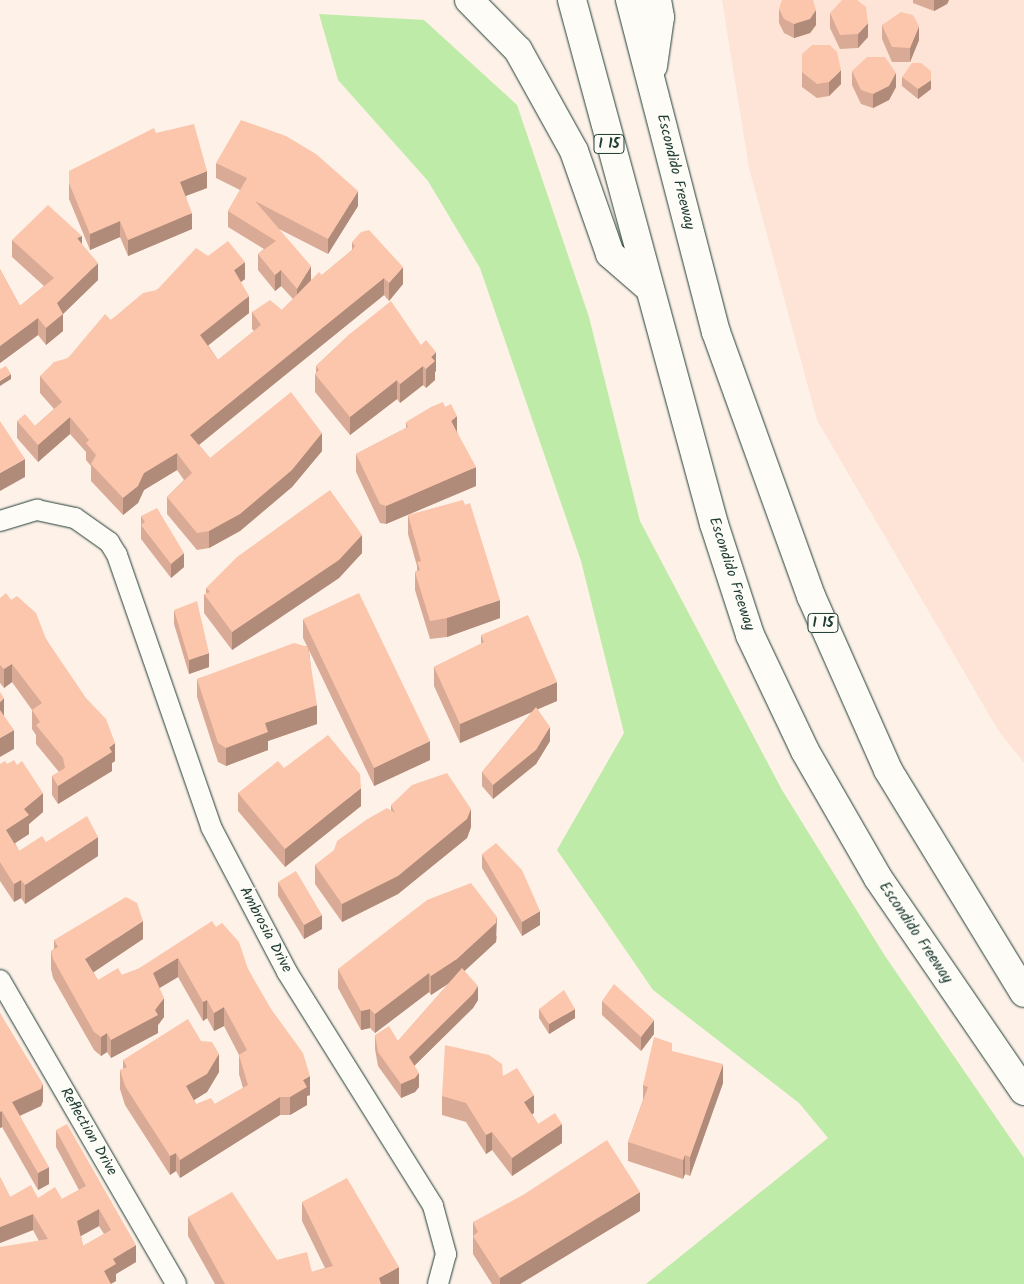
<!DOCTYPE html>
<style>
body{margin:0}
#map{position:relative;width:1024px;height:1284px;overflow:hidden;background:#fdf1e8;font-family:Kalam,sans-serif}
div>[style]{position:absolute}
.built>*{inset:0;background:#fde4d6}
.green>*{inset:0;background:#bfeba8}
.roads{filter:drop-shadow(0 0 1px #1f3d34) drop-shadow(0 0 1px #1f3d34)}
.minor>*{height:20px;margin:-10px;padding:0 10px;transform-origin:10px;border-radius:10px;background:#fdfcf7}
.highway>*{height:28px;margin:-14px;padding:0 14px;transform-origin:14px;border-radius:14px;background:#fdfcf7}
.wall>*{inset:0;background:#d9aa95}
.shaded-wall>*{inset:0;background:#b08b79}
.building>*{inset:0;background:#fcc6ad}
span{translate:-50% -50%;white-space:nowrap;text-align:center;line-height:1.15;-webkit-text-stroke:4px #fdfcf7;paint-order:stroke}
.shield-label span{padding:1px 4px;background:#fdfcf7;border:1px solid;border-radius:4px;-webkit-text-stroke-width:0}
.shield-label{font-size:14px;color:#1f3d34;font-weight:700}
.street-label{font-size:15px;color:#1f3d34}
</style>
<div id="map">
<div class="built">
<div style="clip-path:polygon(722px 0,1024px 0,1024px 763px,998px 730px,817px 420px,749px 168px)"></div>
</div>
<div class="green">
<div style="clip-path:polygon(319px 14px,424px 20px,517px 105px,589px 317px,640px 521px,782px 790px,885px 956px,1024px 1158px,1024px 1284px,646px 1284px,828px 1138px,799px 1103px,653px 990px,557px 850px,624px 733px,581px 561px,480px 268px,428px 181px,338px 80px)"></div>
</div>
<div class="roads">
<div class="minor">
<div style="left:0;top:521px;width:39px;rotate:-17deg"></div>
<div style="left:37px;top:510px;width:39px;rotate:12deg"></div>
<div style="left:75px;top:518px;width:42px;rotate:35.2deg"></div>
<div style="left:109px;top:542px;width:15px;rotate:58deg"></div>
<div style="left:117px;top:555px;width:288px;rotate:70.9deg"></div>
<div style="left:211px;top:827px;width:164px;rotate:62.3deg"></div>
<div style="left:287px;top:972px;width:276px;rotate:58deg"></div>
<div style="left:433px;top:1206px;width:50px;rotate:74.8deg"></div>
<div style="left:446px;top:1254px;width:31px;rotate:105deg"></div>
<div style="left:0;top:980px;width:351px;rotate:59.9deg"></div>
</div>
<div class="highway">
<div style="left:469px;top:0;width:70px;rotate:45.6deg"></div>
<div style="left:518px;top:50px;width:115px;rotate:61deg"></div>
<div style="left:574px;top:151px;width:109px;rotate:70.7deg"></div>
<div style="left:610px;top:254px;width:50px;rotate:41deg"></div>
<div style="left:572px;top:0;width:543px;rotate:74.84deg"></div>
<div style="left:714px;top:524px;width:117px;rotate:72deg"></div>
<div style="left:750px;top:635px;width:128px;rotate:64.6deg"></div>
<div style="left:805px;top:751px;width:146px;rotate:60.1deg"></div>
<div style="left:878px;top:878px;width:258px;rotate:55.6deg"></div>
<div style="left:630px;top:0;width:343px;rotate:75.5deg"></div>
<div style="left:716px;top:332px;width:281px;rotate:70.2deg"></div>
<div style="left:811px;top:596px;width:190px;rotate:66.1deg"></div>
<div style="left:888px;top:770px;width:261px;rotate:58.6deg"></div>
<div style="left:653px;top:66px;width:49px;rotate:-81.9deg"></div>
<div style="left:660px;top:17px;width:17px;rotate:-100deg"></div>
</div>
</div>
<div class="wall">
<div style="clip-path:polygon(913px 0,949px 0,947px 4px,934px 11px,913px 3px)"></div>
<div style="clip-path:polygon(779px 9px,816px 25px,810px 33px,794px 38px,784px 33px,779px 23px)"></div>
<div style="clip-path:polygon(830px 13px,868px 37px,858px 48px,840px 49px,830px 28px)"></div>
<div style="clip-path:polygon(882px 25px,919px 40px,910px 62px,892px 62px,882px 39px)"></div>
<div style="clip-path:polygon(802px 54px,841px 84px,829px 96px,817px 98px,802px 87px)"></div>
<div style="clip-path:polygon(852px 71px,896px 87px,889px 100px,873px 108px,861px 104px,852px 85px)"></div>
<div style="clip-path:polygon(902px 77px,931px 89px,918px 99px,902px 86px)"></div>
<div style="clip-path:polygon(156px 133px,207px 188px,186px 196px,192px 229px,128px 256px,120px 237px,90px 250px,69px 199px,69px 183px)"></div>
<div style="clip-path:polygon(216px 163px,358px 206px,328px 254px,279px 229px,311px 280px,322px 275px,352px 250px,352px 242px,403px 284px,389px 301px,384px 295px,199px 445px,210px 458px,322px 451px,292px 487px,240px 531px,209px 548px,197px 550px,167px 514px,167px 497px,184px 480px,177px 470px,144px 490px,138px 503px,123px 515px,91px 481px,91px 466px,86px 460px,86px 452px,70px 434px,38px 462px,17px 438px,17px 421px,35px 426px,54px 409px,40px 393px,40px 376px,68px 358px,111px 320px,208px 256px,245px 279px,241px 282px,249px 313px,208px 345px,218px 360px,254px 331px,252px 329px,252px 312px,282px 310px,293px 299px,281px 286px,275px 291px,258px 270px,258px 254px,264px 249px,228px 227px,228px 211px,240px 190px,216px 178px)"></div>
<div style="clip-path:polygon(12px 240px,82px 244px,98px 280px,63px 314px,63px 331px,46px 345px,38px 335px,0 363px,0 269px,20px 306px,44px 286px,12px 257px)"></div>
<div style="clip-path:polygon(351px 333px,436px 371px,435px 372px,435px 380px,426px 388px,423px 385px,400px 403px,397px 399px,350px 435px,315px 392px,315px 374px,316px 373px,316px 366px)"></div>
<div style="clip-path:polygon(406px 422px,457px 431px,476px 486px,386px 524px,380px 523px,356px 472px,356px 454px,406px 428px)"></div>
<div style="clip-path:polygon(408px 515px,500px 618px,447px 637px,430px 639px,415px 590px,415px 572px,417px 571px,417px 566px,408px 534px)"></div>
<div style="clip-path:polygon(141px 516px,184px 567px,171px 578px,141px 539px)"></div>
<div style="clip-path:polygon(362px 553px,339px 578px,232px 650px,204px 613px,204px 594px,206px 594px,206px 588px)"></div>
<div style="clip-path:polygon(0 598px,11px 600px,46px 639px,115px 761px,112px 763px,112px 771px,58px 804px,52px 795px,52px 776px,59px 772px,36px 744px,36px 735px,32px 729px,32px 710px,12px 682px,4px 688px,0 683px)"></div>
<div style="clip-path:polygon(174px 610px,209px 667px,189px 674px,174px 624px)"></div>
<div style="clip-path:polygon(303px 619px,430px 760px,374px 786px,309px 650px,317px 724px,268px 741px,268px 750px,226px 766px,218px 762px,197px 697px,197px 679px,307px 646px,303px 638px)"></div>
<div style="clip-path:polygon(481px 635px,557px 701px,537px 709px,550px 741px,536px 764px,493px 799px,482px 786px,482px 772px,532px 712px,460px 743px,434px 686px,434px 667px,481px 644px)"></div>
<div style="clip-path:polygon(0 764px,43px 812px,29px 824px,29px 834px,15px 843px,19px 851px,46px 842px,98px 856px,25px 904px,21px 898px,14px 902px,0 881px)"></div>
<div style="clip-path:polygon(284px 768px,361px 806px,285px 867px,238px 811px,238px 793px)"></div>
<div style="clip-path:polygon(391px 805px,471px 827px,467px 838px,398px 894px,342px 922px,315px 884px,315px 865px,391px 811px)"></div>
<div style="clip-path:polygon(482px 854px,540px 925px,522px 936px,482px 868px)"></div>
<div style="clip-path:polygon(278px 882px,322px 929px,304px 939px,278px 896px)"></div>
<div style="clip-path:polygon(216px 927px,248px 969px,310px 1095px,307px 1096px,307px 1105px,290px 1115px,280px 1115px,180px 1178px,176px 1171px,170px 1175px,125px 1105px,120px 1089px,120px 1070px,123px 1069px,123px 1060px,219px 1072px,207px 1092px,194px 1100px,196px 1104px,215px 1104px,243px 1088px,239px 1074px,239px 1055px,224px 1026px,214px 1031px,207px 1018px,203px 1021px,178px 977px,159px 988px,164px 1017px,158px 1025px,158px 1033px,111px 1058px,107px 1052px,101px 1056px,94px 1050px,53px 978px,51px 969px,51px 951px,54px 949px,54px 940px,143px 939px,93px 972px,98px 980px,122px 975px,138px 969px)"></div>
<div style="clip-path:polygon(497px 936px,496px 942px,464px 971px,478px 1000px,473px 1008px,414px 1066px,419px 1087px,415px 1092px,401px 1098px,378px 1066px,375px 1049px,375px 1035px,398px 1041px,449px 983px,431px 995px,429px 992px,375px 1033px,370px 1028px,361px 1030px,338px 988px,338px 969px)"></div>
<div style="clip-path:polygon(602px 1001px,654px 1034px,641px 1051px,602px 1015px)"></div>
<div style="clip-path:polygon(539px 1009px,575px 1018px,549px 1034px,539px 1018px)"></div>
<div style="clip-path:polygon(0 1013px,43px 1101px,41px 1106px,20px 1116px,49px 1184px,38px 1190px,2px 1127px,0 1128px)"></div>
<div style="clip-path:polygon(672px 1051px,723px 1083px,690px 1176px,685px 1174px,683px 1179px,628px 1161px,628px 1142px,643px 1100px,643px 1085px)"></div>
<div style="clip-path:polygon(503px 1076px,534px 1113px,532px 1114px,538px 1124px,562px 1143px,512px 1176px,492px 1150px,486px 1154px,466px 1122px,442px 1115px,442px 1096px)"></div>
<div style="clip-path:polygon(evenodd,56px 1130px,136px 1262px,116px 1274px,116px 1281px,111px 1284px,39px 1241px,33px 1230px,0 1243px,0 1177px,10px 1197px,62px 1199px,79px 1190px,56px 1147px,56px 1130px,99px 1226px,104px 1234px,83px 1246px,81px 1236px,99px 1226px)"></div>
<div style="clip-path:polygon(302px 1202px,399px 1284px,215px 1284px,188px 1236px,188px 1217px,277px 1260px,312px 1272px,325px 1268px,302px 1221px)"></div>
<div style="clip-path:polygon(640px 1211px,520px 1284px,492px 1284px,473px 1254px,473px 1222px)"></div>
</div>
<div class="shaded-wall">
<div style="clip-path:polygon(934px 0,949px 0,947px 4px,934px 11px)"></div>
<div style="clip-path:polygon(816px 10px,816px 25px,810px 33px,794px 38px,794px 24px)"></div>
<div style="clip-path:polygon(868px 23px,868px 37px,858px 48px,858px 34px)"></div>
<div style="clip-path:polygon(919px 26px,919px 40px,910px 62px,910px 48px)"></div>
<div style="clip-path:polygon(841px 70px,841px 84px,829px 96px,829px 82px)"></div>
<div style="clip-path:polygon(896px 73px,896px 87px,889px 100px,873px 108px,873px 94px)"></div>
<div style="clip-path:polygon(931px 80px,931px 89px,918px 99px,918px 89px)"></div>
<div style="clip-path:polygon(207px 171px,207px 188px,180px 198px,180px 182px)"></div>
<div style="clip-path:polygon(358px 191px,358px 206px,328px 254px,328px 239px)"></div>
<div style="clip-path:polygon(192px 213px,192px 229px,128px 256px,128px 240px)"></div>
<div style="clip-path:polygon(120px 221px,120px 237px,90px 250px,90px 234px)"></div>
<div style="clip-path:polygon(82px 236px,82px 253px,77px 238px)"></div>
<div style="clip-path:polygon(245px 262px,245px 279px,234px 287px,234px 270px)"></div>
<div style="clip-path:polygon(98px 263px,98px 280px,62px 315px,63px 314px,63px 331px,46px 345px,46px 328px,57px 303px)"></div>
<div style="clip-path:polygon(311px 266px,311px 282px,297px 304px,297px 289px)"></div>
<div style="clip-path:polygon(403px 267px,403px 284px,389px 301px,389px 283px)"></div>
<div style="clip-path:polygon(281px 270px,281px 286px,275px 291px,275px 275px)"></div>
<div style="clip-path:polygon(384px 278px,384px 295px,190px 452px,190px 435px)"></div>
<div style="clip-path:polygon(249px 296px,249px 313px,200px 352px,200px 335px)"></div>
<div style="clip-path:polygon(38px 318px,38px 335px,0 363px,0 346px)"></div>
<div style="clip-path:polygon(436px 352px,436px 371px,435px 372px,435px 380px,426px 388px,426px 369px,431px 357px)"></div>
<div style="clip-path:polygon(423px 366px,423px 385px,400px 403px,400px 384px)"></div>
<div style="clip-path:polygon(11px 374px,11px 379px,0 386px,0 381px)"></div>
<div style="clip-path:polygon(397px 380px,397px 399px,350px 435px,350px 417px)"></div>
<div style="clip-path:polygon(457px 416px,457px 434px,451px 421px)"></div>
<div style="clip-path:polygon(70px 417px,70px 434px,38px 462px,38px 445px)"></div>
<div style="clip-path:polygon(322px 433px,322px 451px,292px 487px,240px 531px,209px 548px,209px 531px)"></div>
<div style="clip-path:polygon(177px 453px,177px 470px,144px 490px,138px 503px,123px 515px,123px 498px,144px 473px)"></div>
<div style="clip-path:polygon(25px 459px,25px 477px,0 491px,0 473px)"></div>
<div style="clip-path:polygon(476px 467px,476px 486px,386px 524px,386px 506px)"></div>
<div style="clip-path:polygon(362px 535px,362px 553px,339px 578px,232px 650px,232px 632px)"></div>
<div style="clip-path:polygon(184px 553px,184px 567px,171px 578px,171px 564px)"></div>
<div style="clip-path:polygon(500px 600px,500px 618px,447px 637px,447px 618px)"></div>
<div style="clip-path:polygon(209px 653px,209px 667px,189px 674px,189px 660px)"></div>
<div style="clip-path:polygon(12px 664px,12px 682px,4px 688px,4px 669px)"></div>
<div style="clip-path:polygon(557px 682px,557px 701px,460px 743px,460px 724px)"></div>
<div style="clip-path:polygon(4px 698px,4px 717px,0 720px,0 702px)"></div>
<div style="clip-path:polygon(317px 705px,317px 724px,268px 741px,268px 750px,226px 766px,226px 748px,265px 723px)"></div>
<div style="clip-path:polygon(550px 727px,550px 741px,536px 764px,493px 799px,493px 785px)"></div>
<div style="clip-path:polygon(14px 730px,14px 749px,0 757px,0 738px)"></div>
<div style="clip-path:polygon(430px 741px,430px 760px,374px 786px,374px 768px)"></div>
<div style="clip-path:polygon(115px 743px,115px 761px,112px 763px,112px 771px,58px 804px,58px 786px)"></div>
<div style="clip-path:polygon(361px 788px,361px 806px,285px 867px,285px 849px)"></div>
<div style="clip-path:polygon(43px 793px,43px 812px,29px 824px,29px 834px,6px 849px,6px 830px,24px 809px)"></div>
<div style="clip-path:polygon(471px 809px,471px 827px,467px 838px,398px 894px,342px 922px,342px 904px)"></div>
<div style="clip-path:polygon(98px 837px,98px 856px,25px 904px,25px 885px)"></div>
<div style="clip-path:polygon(21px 880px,21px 898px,14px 902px,14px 884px)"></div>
<div style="clip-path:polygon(540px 911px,540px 925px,522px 936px,522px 922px)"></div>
<div style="clip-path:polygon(322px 915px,322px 929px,304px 939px,304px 925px)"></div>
<div style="clip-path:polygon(497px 917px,496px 942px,457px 978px,431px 995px,431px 976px)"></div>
<div style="clip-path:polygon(143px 921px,143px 939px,85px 978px,85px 959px)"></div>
<div style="clip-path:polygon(178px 958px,178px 977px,153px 992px,153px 973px)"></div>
<div style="clip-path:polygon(429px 973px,429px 992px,375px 1033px,375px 1014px)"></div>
<div style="clip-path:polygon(478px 986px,478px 1000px,473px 1008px,409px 1071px,409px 1057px)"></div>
<div style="clip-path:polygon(164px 998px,164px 1017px,158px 1025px,158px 1033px,111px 1058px,111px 1040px,155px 1010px)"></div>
<div style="clip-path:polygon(207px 1000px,207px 1018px,203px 1021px,203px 1002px)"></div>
<div style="clip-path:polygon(224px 1007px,224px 1026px,214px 1031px,214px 1013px)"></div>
<div style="clip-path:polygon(370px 1009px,370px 1028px,361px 1030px,361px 1011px)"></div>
<div style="clip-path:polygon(575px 1009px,575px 1018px,549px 1034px,549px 1024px)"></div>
<div style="clip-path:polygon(654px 1020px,654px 1034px,641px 1051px,641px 1037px)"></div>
<div style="clip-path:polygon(107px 1033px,107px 1052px,101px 1056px,101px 1037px)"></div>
<div style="clip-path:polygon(219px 1054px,219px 1072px,207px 1092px,186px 1105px,186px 1086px)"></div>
<div style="clip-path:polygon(723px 1064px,723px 1083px,690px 1176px,690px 1157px)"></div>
<div style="clip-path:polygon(419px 1073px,419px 1087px,415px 1092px,401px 1098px,401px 1084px)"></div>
<div style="clip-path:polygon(310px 1076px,310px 1095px,307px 1096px,307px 1105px,290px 1115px,290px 1097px,303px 1080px)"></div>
<div style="clip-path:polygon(43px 1084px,43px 1101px,41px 1106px,12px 1119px,12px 1102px)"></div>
<div style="clip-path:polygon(534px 1095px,534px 1113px,524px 1120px,524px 1102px)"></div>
<div style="clip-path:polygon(280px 1097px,280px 1115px,180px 1178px,180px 1160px)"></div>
<div style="clip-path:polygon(2px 1111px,2px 1127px,0 1128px,0 1112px)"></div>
<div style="clip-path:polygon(562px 1124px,562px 1143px,512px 1176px,512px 1158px)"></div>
<div style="clip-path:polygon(492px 1132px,492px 1150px,486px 1154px,486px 1135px)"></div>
<div style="clip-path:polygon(176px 1153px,176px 1171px,170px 1175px,170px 1156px)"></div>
<div style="clip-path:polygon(685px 1155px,685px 1174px,683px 1179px,683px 1160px)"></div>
<div style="clip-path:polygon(49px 1167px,49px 1184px,38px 1190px,38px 1173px)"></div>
<div style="clip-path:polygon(640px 1192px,640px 1211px,520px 1284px,500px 1284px,500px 1278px)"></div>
<div style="clip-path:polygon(99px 1209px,99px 1226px,77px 1238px,77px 1221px)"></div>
<div style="clip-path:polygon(33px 1214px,33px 1230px,0 1243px,0 1227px)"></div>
<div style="clip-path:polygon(136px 1245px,136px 1262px,116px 1274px,116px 1281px,110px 1284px,104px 1271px,113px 1259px)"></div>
<div style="clip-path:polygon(399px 1267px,399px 1284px,379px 1284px,379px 1278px)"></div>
</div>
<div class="building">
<div style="clip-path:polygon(782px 0,813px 0,816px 10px,810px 19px,794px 24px,784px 19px,779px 9px)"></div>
<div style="clip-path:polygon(842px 0,857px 0,866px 7px,868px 23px,858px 34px,840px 35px,830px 13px)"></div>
<div style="clip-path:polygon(901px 12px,913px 15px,919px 26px,910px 48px,892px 47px,882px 25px)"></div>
<div style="clip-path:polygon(812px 45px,830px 45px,837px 52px,841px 70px,829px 82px,817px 84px,802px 72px,802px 54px)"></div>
<div style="clip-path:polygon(867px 57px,885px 57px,896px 73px,889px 86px,873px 94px,861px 90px,852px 71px)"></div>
<div style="clip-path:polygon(912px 63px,921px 63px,931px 71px,931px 80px,918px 89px,902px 77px)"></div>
<div style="clip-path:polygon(241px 120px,286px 136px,316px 154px,358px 191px,328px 239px,255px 201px,311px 266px,297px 289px,281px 270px,275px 275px,258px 254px,276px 241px,228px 211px,247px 178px,216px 163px)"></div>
<div style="clip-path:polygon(194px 124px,207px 171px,180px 182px,192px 213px,128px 240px,120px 221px,90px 234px,69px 183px,69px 171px,154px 128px,156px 133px)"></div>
<div style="clip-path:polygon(48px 205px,82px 236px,77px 238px,98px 263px,57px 303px,63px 314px,46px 328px,38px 318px,0 346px,0 269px,20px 306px,54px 278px,12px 240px)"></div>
<div style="clip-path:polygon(369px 230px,403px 267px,389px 283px,384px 278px,190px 435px,210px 458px,291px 392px,322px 433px,292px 470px,240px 514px,209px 531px,197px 533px,167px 497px,192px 473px,177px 453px,144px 473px,138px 486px,123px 498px,91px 464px,96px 455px,86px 443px,89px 440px,70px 417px,38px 445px,17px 421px,25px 414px,35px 426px,62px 402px,40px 376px,54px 362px,68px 358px,105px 314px,111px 320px,143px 293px,157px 290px,196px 248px,208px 256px,228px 241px,245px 262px,234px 270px,249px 296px,200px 335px,218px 360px,261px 325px,252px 312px,270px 300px,282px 310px,319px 272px,322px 275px,352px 250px,355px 246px,352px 242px,361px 232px)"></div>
<div style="clip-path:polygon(391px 301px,421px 345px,426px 340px,436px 352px,431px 357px,435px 361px,426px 369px,423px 366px,400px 384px,397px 380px,350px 417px,315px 374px,319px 370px,316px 366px,351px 333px)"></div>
<div style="clip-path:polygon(6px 366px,11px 374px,0 381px,0 369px)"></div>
<div style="clip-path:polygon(443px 402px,445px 407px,451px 404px,457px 416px,451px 421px,476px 467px,386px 506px,380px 504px,356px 454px,408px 427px,406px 422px,431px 407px)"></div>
<div style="clip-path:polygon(0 421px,25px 459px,0 473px)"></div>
<div style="clip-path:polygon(330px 490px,362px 535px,339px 560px,232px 632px,204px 594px,210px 592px,206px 588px,237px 557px)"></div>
<div style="clip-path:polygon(463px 500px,465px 505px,470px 503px,500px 600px,447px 618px,430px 621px,415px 572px,420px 570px,417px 562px,421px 561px,408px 515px)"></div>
<div style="clip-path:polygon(157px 508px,184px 553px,171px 564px,141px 525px,145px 522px,141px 516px)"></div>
<div style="clip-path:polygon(6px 593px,11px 600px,17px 596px,36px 613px,46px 639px,86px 698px,106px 719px,115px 743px,109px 747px,112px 752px,58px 786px,52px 776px,65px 768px,63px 758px,36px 725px,40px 722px,32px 710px,42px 703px,12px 664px,4px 669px,0 665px,0 598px)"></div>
<div style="clip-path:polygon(359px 593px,430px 741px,374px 768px,303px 619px)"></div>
<div style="clip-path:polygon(197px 601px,209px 653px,189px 660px,174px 610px)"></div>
<div style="clip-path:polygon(528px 615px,557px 682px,460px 724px,434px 667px,484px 642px,481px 635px)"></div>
<div style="clip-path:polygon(294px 643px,308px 647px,317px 705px,265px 723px,268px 732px,226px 748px,218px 743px,197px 679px)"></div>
<div style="clip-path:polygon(0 692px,4px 698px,0 702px)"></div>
<div style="clip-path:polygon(536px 707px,550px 727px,536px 750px,493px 785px,482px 772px)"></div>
<div style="clip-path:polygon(0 710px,14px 730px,0 738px)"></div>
<div style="clip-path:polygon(328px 735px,360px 774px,361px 788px,285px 849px,238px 793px,278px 761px,284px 768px)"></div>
<div style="clip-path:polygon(14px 760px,17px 765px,22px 761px,43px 793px,24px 809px,29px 815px,6px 830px,19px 851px,42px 836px,46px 842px,87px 816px,98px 837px,25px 885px,21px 880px,14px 884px,0 862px,0 764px,5px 761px,7px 764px)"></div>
<div style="clip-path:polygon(447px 773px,471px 809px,467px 819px,398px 876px,342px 904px,315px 865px,334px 850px,337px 841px,366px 820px,387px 808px,395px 813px,391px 805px,412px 785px)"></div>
<div style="clip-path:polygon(496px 843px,522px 870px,540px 911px,522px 922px,482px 854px)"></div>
<div style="clip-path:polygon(296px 871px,322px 915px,304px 925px,278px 882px)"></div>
<div style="clip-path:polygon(471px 883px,497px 917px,496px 923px,457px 959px,431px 976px,429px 973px,375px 1014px,370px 1009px,361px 1011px,338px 969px,427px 900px)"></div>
<div style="clip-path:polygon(126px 897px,137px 903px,143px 921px,85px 959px,98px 980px,118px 968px,122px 975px,138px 969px,212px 921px,216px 927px,222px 923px,239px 942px,248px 969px,271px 1009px,303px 1053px,310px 1076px,303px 1080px,307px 1087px,290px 1097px,280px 1097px,180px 1160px,176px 1153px,170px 1156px,125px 1086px,120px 1070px,127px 1067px,123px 1060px,188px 1019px,201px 1041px,212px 1042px,219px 1054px,207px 1074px,186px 1086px,196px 1104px,211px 1098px,215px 1104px,248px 1085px,239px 1055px,247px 1050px,224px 1007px,214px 1013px,207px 1000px,203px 1002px,178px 958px,153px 973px,164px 998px,155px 1010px,158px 1015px,111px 1040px,107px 1033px,101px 1037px,94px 1032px,53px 959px,51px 951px,58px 947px,54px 940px)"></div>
<div style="clip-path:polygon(462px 968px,478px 986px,473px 994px,409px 1057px,419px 1073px,415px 1078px,401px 1084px,378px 1052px,375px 1035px,389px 1026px,398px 1041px)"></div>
<div style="clip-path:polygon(614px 984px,654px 1020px,641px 1037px,602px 1001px)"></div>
<div style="clip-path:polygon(564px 990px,575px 1009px,549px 1024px,539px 1009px)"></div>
<div style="clip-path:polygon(0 1013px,43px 1084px,41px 1089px,12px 1102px,49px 1167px,38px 1173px,2px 1111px,0 1112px)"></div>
<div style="clip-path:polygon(654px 1037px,672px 1043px,672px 1051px,723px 1064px,690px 1157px,685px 1155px,683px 1160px,628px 1142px,648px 1087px,643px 1085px)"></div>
<div style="clip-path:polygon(445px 1045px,489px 1055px,502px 1064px,503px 1076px,517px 1068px,534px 1095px,524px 1102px,538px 1124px,555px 1113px,562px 1124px,512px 1158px,492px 1132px,486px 1135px,466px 1103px,442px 1096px)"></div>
<div style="clip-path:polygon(evenodd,67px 1124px,136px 1245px,113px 1259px,116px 1264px,104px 1271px,111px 1284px,0 1284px,0 1247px,48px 1239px,33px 1214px,0 1227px,0 1177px,10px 1197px,31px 1185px,38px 1198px,55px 1187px,62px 1199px,86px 1186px,56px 1130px,67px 1124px,99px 1209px,111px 1230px,83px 1246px,77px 1221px,99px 1209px)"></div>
<div style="clip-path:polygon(607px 1140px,640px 1192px,500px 1278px,473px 1236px,478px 1232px,473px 1222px,523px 1195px)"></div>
<div style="clip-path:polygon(347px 1178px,399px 1267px,379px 1278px,381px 1284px,225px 1284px,188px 1217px,232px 1192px,277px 1260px,307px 1252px,312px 1272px,333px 1266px,302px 1202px)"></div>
</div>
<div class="shield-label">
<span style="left:609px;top:144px">I 15</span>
<span style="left:823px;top:623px">I 15</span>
</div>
<div class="street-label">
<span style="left:675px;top:172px;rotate:76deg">Escondido Freeway</span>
<span style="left:731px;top:574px;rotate:72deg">Escondido Freeway</span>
<span style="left:265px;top:930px;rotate:62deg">Ambrosia Drive</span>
<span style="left:915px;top:933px;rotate:56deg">Escondido Freeway</span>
<span style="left:88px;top:1132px;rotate:60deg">Reflection Drive</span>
</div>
</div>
